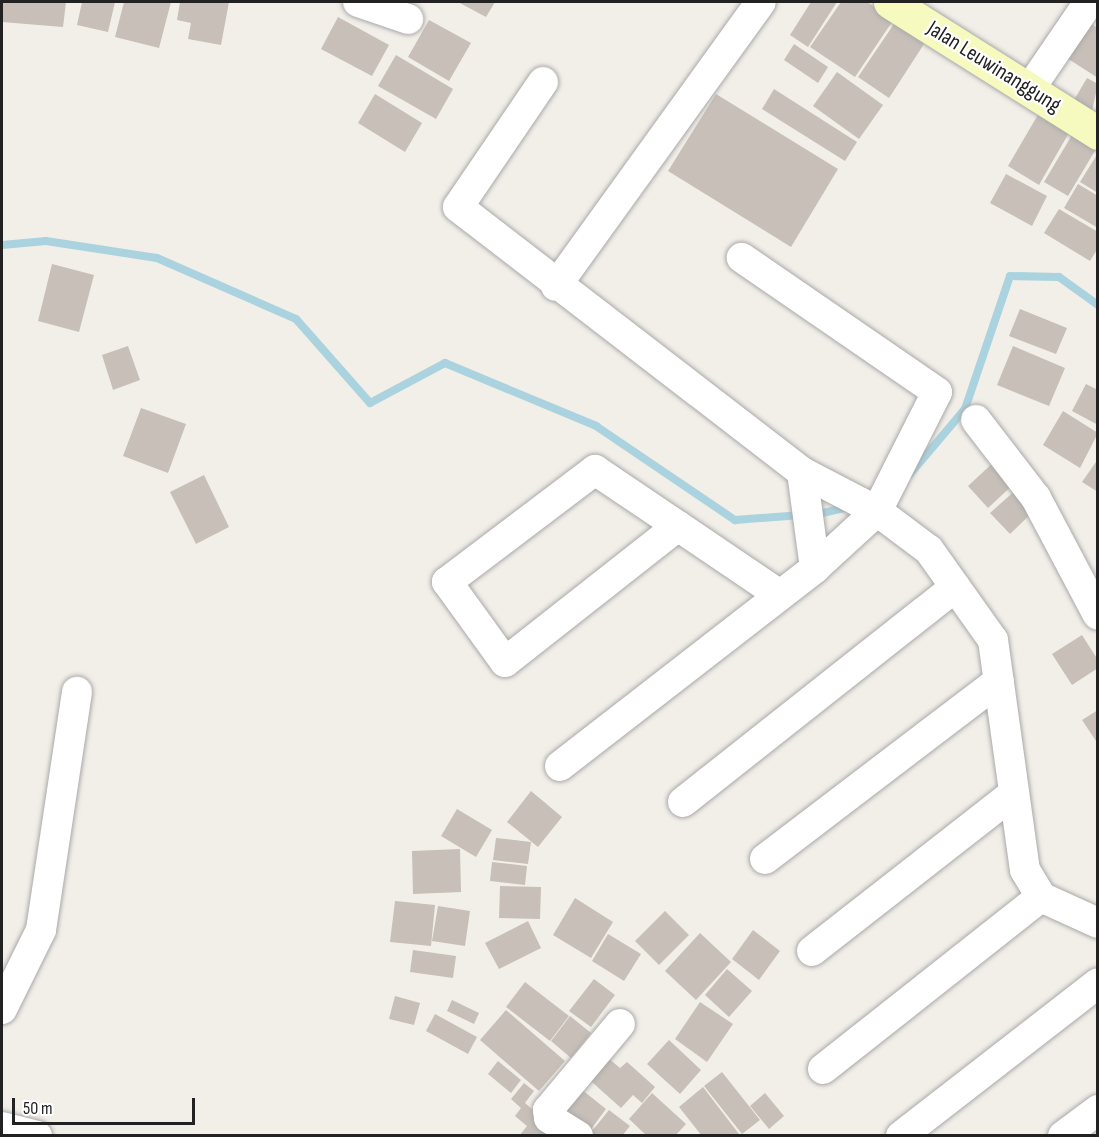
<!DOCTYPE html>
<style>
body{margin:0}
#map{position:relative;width:1099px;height:1137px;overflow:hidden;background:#f2efe9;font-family:"Sofia Sans Condensed",sans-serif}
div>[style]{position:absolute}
.stream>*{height:8px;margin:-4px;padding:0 4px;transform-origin:4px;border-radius:4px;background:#aad3df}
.building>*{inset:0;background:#c7bfb8}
.roads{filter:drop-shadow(0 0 2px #a9a9a9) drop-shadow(0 0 2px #a9a9a9)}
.minor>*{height:30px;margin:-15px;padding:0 15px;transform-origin:15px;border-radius:15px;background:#fff}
.secondary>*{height:33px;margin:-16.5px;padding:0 16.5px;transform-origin:16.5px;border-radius:16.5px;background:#f7fabf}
span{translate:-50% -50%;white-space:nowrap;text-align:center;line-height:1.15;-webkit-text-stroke:4.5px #fff;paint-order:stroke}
.street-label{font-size:22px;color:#222}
.frame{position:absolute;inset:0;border:3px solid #222;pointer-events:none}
.scale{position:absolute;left:12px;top:1098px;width:183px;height:27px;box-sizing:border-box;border:3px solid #222;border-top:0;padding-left:8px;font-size:18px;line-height:21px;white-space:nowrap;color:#222;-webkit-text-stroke:4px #fff;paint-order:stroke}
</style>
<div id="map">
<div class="stream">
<div style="left:2px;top:245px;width:44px;rotate:-5.2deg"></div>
<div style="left:46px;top:241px;width:112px;rotate:8.7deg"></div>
<div style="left:157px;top:258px;width:152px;rotate:23.7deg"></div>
<div style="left:296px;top:319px;width:112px;rotate:48.6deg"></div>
<div style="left:370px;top:403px;width:85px;rotate:-28.1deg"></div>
<div style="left:445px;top:363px;width:164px;rotate:22.6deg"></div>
<div style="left:596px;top:426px;width:168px;rotate:34.1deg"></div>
<div style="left:735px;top:520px;width:67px;rotate:-4.3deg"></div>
<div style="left:910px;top:474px;width:85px;rotate:-49.8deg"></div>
<div style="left:965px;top:409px;width:140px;rotate:-71.3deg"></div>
<div style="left:1010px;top:276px;width:49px;rotate:1.2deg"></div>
<div style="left:1059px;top:277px;width:48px;rotate:35.7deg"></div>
<div style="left:814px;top:515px;width:36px;rotate:-13deg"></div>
</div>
<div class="building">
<div style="clip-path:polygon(2px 2px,66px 2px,63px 27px,2px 22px)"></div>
<div style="clip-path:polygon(82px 2px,115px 2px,108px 32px,77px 25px)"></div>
<div style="clip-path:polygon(124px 2px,171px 2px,159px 48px,115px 37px)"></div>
<div style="clip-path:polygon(180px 2px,229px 2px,221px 45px,188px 39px,191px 23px,177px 20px)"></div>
<div style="clip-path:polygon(458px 2px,495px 2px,486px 17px)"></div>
<div style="clip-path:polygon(811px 2px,837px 2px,808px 47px,790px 35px)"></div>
<div style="clip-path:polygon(841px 2px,867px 2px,894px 19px,855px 77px,810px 47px)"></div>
<div style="clip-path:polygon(338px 17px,389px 45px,372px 76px,321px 49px)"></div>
<div style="clip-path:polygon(1081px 18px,1098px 28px,1098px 78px,1059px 53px)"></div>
<div style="clip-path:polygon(429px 20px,471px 43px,449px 81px,408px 57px)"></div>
<div style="clip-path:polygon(896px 21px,926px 41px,889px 98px,858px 77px)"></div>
<div style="clip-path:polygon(794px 44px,828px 67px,818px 83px,784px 60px)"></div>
<div style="clip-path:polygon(396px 55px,453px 89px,436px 119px,378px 86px)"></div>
<div style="clip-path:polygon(837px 72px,883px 105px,859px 139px,813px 106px)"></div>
<div style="clip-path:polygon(1087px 78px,1098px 84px,1092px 111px,1074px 100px)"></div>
<div style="clip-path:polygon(774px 89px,857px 142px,845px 161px,762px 109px)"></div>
<div style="clip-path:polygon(375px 94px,422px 123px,405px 152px,358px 123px)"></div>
<div style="clip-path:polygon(716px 94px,838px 169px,791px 247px,668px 171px)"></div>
<div style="clip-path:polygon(1039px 113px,1070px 131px,1039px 185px,1008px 166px)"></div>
<div style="clip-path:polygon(1072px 135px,1096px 149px,1068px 196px,1044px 182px)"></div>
<div style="clip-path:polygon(1098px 153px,1098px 193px,1080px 182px)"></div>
<div style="clip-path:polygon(1006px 174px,1047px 196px,1032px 226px,990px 203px)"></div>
<div style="clip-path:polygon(1078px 184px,1098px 196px,1098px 228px,1064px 208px)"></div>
<div style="clip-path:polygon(1059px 209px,1098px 232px,1098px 248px,1090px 261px,1044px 233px)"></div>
<div style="clip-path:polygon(52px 264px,94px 275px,79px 332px,38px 321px)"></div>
<div style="clip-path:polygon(1020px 309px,1067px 328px,1056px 354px,1009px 336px)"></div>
<div style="clip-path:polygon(128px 346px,140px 380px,113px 390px,102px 355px)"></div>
<div style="clip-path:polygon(1013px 346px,1065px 368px,1049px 406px,997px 385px)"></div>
<div style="clip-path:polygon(1086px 384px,1098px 390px,1098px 425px,1072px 411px)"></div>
<div style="clip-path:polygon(141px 408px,186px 424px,168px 473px,123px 456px)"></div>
<div style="clip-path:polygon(1063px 411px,1098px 433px,1080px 468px,1043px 445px)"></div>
<div style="clip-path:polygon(1098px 459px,1098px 492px,1082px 482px)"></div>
<div style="clip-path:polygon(996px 460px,1016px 482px,988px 508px,968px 486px)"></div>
<div style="clip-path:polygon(204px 475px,229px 527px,196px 544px,170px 492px)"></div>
<div style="clip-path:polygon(1018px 488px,1037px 508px,1010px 534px,990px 513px)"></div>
<div style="clip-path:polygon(1082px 635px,1098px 660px,1098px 668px,1072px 685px,1052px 654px)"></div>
<div style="clip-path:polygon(1098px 710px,1098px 744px,1082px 720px)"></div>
<div style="clip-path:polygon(531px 791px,562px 817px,538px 847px,507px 822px)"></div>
<div style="clip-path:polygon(457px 809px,492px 830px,476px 857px,441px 836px)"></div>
<div style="clip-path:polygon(496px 838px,531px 842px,528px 864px,493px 860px)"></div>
<div style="clip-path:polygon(460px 849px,461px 892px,413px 894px,412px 851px)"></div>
<div style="clip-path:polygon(492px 862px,527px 866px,525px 885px,490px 881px)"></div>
<div style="clip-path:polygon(500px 886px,541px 887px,540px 919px,499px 918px)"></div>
<div style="clip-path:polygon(575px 898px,613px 922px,591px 958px,553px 935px)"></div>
<div style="clip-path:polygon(395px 901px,435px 905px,431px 946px,390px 942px)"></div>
<div style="clip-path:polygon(438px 906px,470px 911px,465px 946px,432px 941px)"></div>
<div style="clip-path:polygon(665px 911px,689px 935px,659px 965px,635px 941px)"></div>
<div style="clip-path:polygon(528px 921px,541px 948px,499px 969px,485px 943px)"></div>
<div style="clip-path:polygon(753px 930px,780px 951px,759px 980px,732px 959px)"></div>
<div style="clip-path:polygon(700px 933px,731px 962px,696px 1000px,665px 971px)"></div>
<div style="clip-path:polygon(608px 934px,641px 954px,624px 981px,592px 961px)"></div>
<div style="clip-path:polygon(413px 950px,456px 956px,453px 978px,410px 972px)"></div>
<div style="clip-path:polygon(727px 969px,752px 991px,729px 1017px,705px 995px)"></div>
<div style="clip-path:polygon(594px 979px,615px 995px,591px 1027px,569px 1011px)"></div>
<div style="clip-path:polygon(525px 982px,569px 1016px,550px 1041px,506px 1007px)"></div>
<div style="clip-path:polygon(395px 996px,420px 1003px,414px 1025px,389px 1019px)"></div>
<div style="clip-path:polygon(452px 1000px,479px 1013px,474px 1024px,447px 1011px)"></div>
<div style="clip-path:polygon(700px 1002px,733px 1024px,707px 1062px,675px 1039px)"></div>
<div style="clip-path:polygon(506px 1010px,565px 1061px,539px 1091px,480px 1040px)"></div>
<div style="clip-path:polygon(435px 1014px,477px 1037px,468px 1054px,426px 1031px)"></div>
<div style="clip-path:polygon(570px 1016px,591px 1033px,571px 1058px,551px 1041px)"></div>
<div style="clip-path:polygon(669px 1040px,701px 1070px,680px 1094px,647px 1064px)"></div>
<div style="clip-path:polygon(601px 1052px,620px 1068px,627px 1062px,655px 1087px,642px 1103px,633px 1095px,621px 1108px,583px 1074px)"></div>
<div style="clip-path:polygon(498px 1061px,521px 1080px,511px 1093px,488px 1074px)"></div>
<div style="clip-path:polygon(722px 1072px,760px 1120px,742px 1134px,704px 1086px)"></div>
<div style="clip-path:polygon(524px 1083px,534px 1091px,525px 1103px,563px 1136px,519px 1136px,527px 1126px,515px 1116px,521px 1108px,511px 1099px)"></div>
<div style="clip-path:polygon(576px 1085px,606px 1109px,586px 1136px,553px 1111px)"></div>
<div style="clip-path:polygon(703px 1087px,739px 1134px,738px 1136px,702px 1136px,679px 1107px)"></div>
<div style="clip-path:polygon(652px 1093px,686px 1124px,675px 1136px,647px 1136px,629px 1119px)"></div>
<div style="clip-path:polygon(765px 1093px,784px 1116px,769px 1129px,750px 1106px)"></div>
<div style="clip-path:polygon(609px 1110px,630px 1126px,622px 1136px,588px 1136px)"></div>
</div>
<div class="roads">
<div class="minor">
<div style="left:358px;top:2px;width:53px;rotate:18.8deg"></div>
<div style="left:543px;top:82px;width:151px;rotate:124.2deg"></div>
<div style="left:458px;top:207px;width:434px;rotate:37.6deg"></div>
<div style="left:802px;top:472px;width:85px;rotate:27.5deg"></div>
<div style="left:877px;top:511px;width:65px;rotate:36.9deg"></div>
<div style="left:929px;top:550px;width:110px;rotate:54.6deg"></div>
<div style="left:993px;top:640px;width:232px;rotate:82.1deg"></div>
<div style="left:1025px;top:870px;width:31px;rotate:59deg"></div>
<div style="left:1041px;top:897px;width:63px;rotate:24.5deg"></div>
<div style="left:1029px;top:90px;width:107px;rotate:-55.7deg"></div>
<div style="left:556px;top:286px;width:350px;rotate:-54.2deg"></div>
<div style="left:976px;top:420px;width:98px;rotate:52.4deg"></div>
<div style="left:1036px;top:498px;width:132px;rotate:62.1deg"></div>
<div style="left:802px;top:472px;width:97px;rotate:82.3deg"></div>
<div style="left:678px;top:526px;width:220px;rotate:141.8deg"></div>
<div style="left:505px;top:662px;width:99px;rotate:-125.9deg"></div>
<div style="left:447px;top:582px;width:186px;rotate:-37.1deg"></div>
<div style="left:595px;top:470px;width:100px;rotate:34deg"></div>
<div style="left:678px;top:526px;width:123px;rotate:34.1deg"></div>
<div style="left:560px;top:766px;width:323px;rotate:-37.8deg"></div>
<div style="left:815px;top:568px;width:84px;rotate:-42.6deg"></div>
<div style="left:877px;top:511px;width:133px;rotate:-63.2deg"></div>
<div style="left:937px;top:392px;width:237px;rotate:-145.5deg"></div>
<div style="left:683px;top:802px;width:347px;rotate:-38.3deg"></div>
<div style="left:765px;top:859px;width:294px;rotate:-37.3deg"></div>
<div style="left:812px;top:951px;width:256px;rotate:-38deg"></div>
<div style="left:2px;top:1009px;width:88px;rotate:-63.7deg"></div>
<div style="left:41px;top:930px;width:241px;rotate:-81.4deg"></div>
<div style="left:823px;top:1069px;width:278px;rotate:-38.3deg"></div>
<div style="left:2px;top:1127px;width:36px;rotate:14deg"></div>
<div style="left:578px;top:1136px;width:34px;rotate:-148deg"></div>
<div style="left:549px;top:1118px;width:8px;rotate:-97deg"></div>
<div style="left:548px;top:1110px;width:112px;rotate:-50.1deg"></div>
<div style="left:901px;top:1136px;width:249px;rotate:-37.8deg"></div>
<div style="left:1063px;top:1136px;width:44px;rotate:-36.6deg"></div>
</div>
<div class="secondary">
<div style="left:890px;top:2px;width:246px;rotate:32.2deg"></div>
</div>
</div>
<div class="street-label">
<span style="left:994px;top:67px;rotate:32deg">Jalan Leuwinanggung</span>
</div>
<div class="frame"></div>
<div class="scale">50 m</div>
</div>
